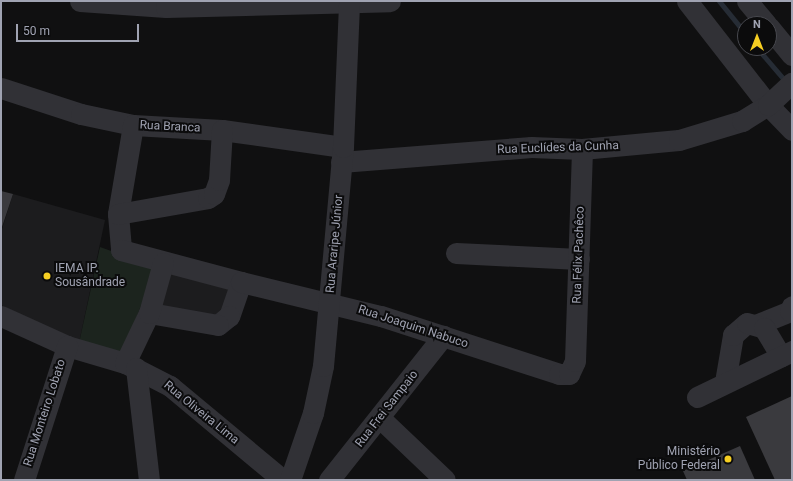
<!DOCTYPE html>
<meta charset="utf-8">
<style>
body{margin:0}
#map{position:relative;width:793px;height:481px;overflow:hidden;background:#101011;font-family:Roboto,sans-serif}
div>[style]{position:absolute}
.built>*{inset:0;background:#1c1c1e}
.green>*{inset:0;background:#1c241e}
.stream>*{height:5px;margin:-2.5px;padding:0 2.5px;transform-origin:2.5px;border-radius:2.5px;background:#262c35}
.building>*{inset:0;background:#3a3a3e}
.minor>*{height:21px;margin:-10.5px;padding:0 10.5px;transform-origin:10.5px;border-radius:10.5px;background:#313136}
.dots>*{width:11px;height:11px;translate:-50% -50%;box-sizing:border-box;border:2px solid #0b0b0c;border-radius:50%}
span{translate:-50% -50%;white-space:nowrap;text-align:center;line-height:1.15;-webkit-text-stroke:4px #0b0b0c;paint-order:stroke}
.street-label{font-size:12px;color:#a0a3b2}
.poi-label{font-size:12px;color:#a0a3b2}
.left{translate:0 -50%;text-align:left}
.right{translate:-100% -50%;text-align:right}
.frame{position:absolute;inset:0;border:2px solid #a0a3b2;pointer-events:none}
.north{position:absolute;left:737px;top:16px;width:40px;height:40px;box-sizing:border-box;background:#0b0b0c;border:1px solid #47484e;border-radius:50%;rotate:0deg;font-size:11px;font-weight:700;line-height:16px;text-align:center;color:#a0a3b2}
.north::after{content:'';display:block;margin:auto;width:14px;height:18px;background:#f6ce22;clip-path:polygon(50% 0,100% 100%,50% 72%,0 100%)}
.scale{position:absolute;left:16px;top:24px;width:123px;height:18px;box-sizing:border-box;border:2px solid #a0a3b2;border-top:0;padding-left:5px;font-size:12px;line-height:14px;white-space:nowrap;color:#a0a3b2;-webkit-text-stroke:3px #0b0b0c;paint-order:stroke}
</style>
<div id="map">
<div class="built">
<div style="clip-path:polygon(13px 194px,105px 220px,79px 343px,1px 305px,1px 232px)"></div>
<div style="clip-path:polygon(167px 269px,232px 286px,218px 319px,156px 307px)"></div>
</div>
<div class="green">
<div style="clip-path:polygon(100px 247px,156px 267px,122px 355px,79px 343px)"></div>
</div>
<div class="stream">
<div style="left:719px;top:1px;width:41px;rotate:50.9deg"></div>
<div style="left:757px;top:48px;width:45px;rotate:49.5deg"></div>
</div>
<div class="building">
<div style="clip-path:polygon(1px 191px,13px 194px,1px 230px)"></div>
<div style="clip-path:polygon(792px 396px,792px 480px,775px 480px,746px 417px)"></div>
<div style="clip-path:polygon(740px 446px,755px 480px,687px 480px,683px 471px)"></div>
</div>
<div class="minor">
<div style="left:80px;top:1px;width:86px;rotate:4deg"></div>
<div style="left:166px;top:7px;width:224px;rotate:-1.5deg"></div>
<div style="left:687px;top:1px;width:132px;rotate:52.1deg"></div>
<div style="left:768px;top:105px;width:35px;rotate:46deg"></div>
<div style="left:747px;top:1px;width:30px;rotate:50deg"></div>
<div style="left:769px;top:27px;width:36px;rotate:51deg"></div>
<div style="left:1px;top:88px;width:84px;rotate:18deg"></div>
<div style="left:81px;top:114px;width:53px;rotate:11.9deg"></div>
<div style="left:133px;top:125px;width:89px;rotate:3.2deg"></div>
<div style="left:222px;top:130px;width:122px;rotate:8deg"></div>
<div style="left:133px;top:125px;width:90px;rotate:99.6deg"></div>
<div style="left:118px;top:214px;width:36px;rotate:85deg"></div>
<div style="left:121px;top:250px;width:124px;rotate:14.9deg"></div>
<div style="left:241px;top:282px;width:36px;rotate:109deg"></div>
<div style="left:229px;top:316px;width:14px;rotate:141deg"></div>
<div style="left:218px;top:325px;width:70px;rotate:-170.1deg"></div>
<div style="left:341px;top:162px;width:191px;rotate:-4.5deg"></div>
<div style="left:531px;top:147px;width:51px;rotate:2.2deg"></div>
<div style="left:582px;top:149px;width:97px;rotate:-5.3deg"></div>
<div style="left:679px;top:140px;width:66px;rotate:-16.8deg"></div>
<div style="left:742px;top:121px;width:31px;rotate:-32deg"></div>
<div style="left:768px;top:105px;width:33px;rotate:-43deg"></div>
<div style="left:118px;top:214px;width:91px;rotate:-10.1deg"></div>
<div style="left:208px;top:198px;width:7px;rotate:-34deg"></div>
<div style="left:214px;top:194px;width:15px;rotate:-70deg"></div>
<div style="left:219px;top:180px;width:50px;rotate:-86.6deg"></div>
<div style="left:456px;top:253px;width:123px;rotate:2.8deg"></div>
<div style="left:241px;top:282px;width:144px;rotate:13.7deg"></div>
<div style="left:381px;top:316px;width:187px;rotate:18deg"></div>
<div style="left:559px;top:374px;width:10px"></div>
<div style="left:569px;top:374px;width:14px;rotate:-65deg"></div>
<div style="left:575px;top:361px;width:212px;rotate:-88.1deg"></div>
<div style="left:1px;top:316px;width:72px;rotate:24.4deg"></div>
<div style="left:67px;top:346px;width:60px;rotate:16.3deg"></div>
<div style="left:125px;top:363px;width:51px;rotate:27.1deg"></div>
<div style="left:170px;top:386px;width:147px;rotate:39.8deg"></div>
<div style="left:758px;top:324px;width:35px;rotate:-22deg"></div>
<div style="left:790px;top:311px;width:5px;rotate:-68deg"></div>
<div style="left:125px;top:363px;width:55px;rotate:-64.4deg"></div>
<div style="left:149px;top:313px;width:52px;rotate:-74.4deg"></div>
<div style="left:136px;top:368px;width:113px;rotate:83.4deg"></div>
<div style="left:725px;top:382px;width:48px;rotate:-80.3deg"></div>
<div style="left:733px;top:335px;width:18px;rotate:-41deg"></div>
<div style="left:747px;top:323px;width:18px;rotate:16deg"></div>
<div style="left:764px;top:328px;width:33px;rotate:59deg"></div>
<div style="left:697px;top:397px;width:106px;rotate:-25.8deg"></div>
<div style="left:381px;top:419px;width:88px;rotate:43.6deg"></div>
<div style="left:24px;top:480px;width:141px;rotate:-72.2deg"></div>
<div style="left:290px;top:480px;width:71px;rotate:-71.1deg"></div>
<div style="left:313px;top:413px;width:48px;rotate:-78deg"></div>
<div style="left:323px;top:366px;width:220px;rotate:-84.8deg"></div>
<div style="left:343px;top:147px;width:145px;rotate:-87.6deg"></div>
<div style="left:329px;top:480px;width:184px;rotate:-51.6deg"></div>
</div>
<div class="dots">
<div style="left:47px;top:276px;background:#f6ce22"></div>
<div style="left:728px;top:459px;background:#f6ce22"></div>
</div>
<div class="street-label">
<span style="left:170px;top:127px;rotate:3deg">Rua Branca</span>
<span style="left:558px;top:148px;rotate:-2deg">Rua Euclídes da Cunha</span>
<span style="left:335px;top:244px;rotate:-85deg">Rua Araripe Júnior</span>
<span style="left:579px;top:255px;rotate:-88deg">Rua Félix Pachêco</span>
<span style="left:413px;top:327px;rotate:18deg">Rua Joaquim Nabuco</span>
<span style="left:387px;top:409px;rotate:-52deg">Rua Frei Sampaio</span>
<span style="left:45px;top:413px;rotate:-72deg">Rua Monteiro Lobato</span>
<span style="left:201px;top:413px;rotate:39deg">Rua Oliveira Lima</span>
</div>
<div class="poi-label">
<span class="left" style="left:55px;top:276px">IEMA IP.<br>Sousândrade</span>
<span class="right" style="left:720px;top:459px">Ministério<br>Público Federal</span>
</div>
<div class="frame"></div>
<div class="north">N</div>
<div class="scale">50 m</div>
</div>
